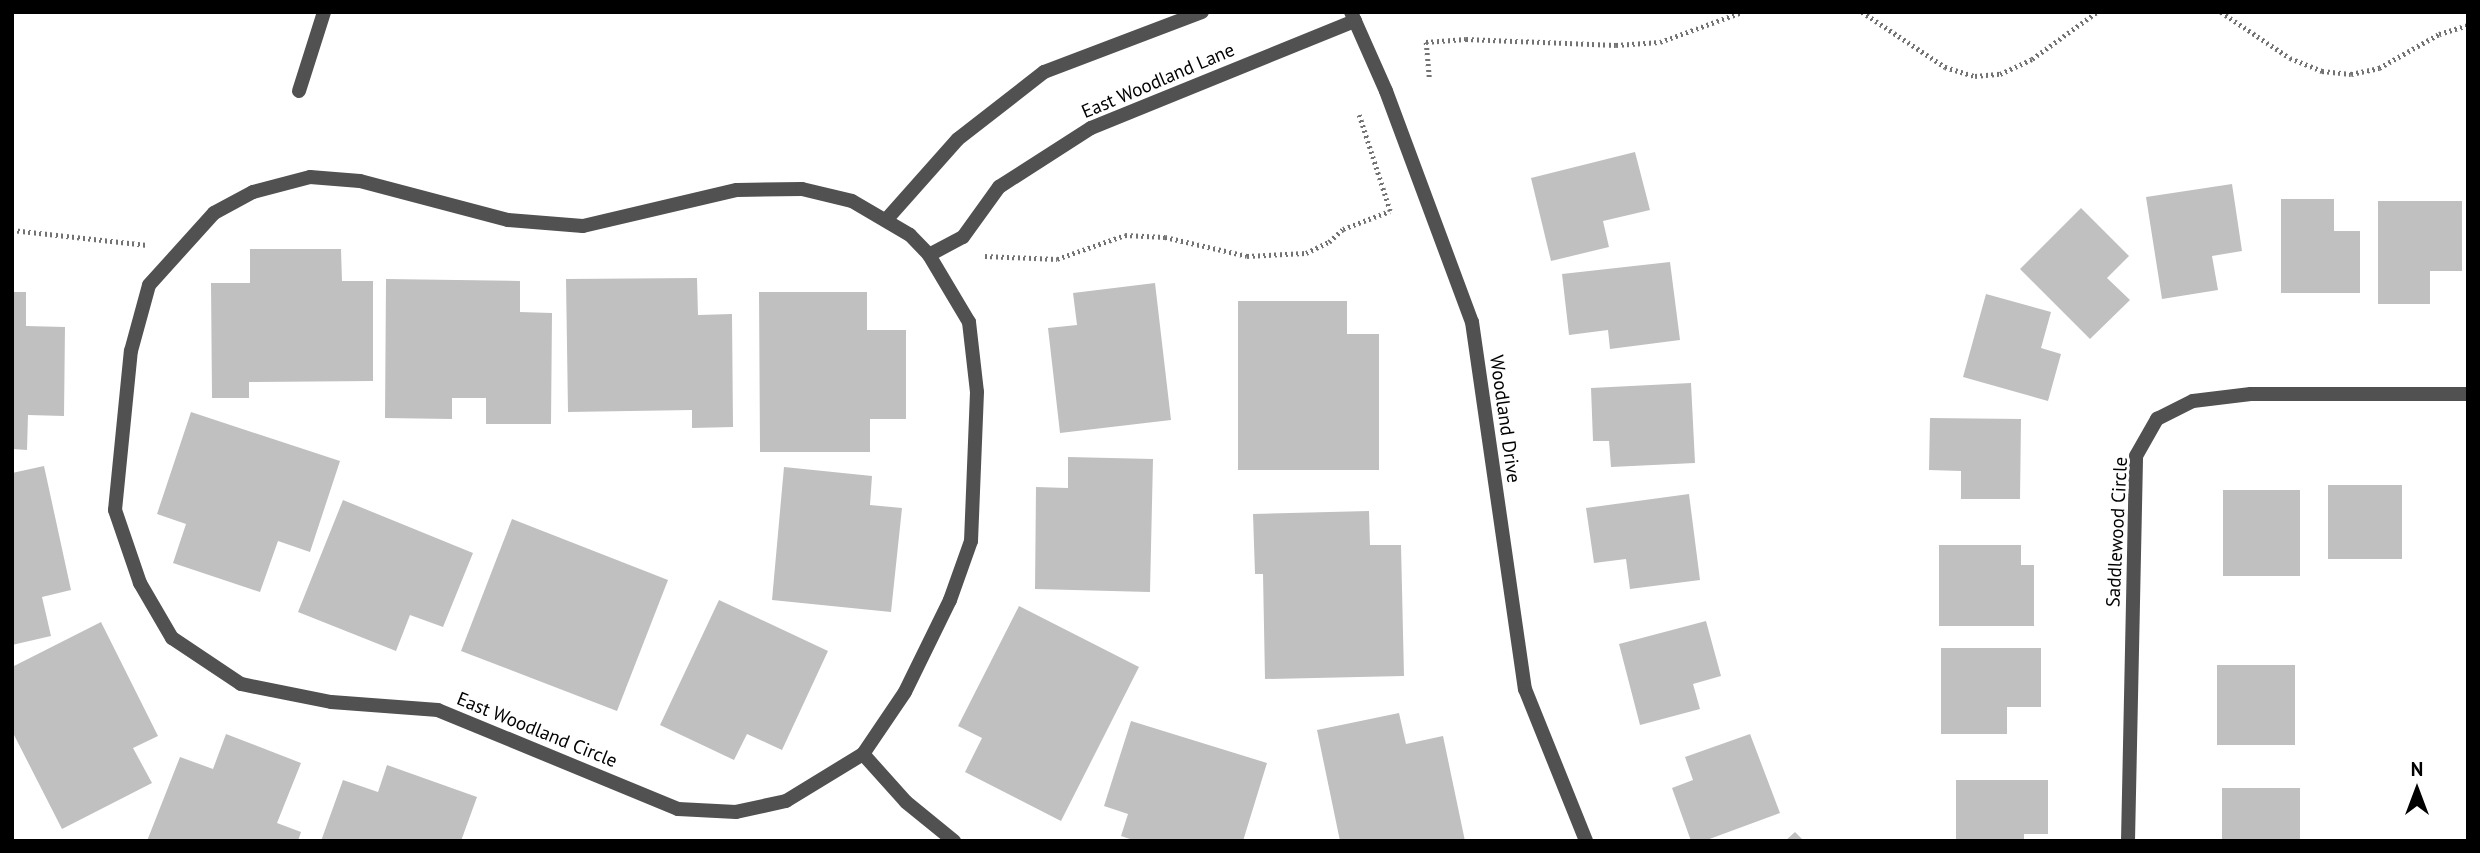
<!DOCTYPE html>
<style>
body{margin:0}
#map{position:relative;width:2480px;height:853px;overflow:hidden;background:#fff;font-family:"PT Sans",sans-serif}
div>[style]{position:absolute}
.building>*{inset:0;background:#c0c0c0}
.path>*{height:4.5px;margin-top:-2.25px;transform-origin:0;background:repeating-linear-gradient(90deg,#737373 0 2px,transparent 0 5.5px)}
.minor>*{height:14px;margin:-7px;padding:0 7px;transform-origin:7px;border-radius:7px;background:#515151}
span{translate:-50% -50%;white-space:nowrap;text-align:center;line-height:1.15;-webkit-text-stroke:6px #fff;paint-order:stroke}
.street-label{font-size:19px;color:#000}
.frame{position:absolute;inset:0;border:14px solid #000;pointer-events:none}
.north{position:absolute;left:2382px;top:755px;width:70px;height:70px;-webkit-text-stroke:5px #fff;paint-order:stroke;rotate:0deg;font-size:19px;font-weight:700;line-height:28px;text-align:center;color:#000}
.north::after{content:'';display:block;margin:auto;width:24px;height:32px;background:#000;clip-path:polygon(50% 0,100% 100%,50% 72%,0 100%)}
</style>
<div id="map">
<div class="building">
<div style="clip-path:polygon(1635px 152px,1650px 210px,1603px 221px,1609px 247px,1551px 261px,1531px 178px)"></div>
<div style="clip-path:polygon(2232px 184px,2242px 251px,2212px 256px,2218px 290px,2162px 299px,2146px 197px)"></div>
<div style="clip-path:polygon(2281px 199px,2334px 199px,2334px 231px,2360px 231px,2360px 293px,2281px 293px)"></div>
<div style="clip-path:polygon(2378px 201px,2462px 201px,2462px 271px,2430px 271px,2430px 304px,2378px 304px)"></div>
<div style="clip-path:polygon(2081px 208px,2129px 256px,2107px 278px,2130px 300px,2090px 339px,2020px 269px)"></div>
<div style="clip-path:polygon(250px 249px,341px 249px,342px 281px,373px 281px,373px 381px,249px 382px,249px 398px,212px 398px,211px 283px,250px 283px)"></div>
<div style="clip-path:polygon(1670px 262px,1680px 340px,1610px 349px,1608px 330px,1569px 335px,1562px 274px)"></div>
<div style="clip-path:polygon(697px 278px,698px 315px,732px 314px,733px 427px,692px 428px,692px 410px,568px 412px,566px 279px)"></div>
<div style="clip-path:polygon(386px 279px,520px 281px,520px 312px,552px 313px,551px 424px,486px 424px,486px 398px,452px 398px,452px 419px,385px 418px)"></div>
<div style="clip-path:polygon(1155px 283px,1171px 420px,1060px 433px,1048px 328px,1077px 325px,1073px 293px)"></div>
<div style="clip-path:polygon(12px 292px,26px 292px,26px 326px,65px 327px,64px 416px,28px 415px,27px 450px,12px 449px)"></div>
<div style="clip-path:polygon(759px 292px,867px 292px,867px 330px,906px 330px,906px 419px,870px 419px,870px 452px,760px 452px)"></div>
<div style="clip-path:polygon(1986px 294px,2051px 312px,2041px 348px,2061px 354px,2048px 401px,1963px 377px)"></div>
<div style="clip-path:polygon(1238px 301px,1347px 301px,1347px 334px,1379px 334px,1379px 470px,1238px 470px)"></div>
<div style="clip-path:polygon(1691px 383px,1695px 463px,1611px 467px,1609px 441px,1593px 441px,1591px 388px)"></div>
<div style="clip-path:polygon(191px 412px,340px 461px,310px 552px,278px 541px,260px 592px,173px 563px,186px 524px,157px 514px)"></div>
<div style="clip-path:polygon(1930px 418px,2021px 419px,2020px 499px,1961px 499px,1961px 471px,1929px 470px)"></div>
<div style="clip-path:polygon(1068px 457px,1153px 459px,1150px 592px,1035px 589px,1036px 487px,1068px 488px)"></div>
<div style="clip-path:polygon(44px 466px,71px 590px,42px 597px,51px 636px,12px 645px,12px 473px)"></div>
<div style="clip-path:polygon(784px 467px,872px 476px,870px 505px,902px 508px,891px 612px,772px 600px)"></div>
<div style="clip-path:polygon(2328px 485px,2402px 485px,2402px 559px,2328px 559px)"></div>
<div style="clip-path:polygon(2223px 490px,2300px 490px,2300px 576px,2223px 576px)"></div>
<div style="clip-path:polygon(1689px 494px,1700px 580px,1630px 589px,1626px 559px,1594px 563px,1586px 508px)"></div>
<div style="clip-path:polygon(343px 500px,473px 553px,443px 627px,410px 615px,396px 651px,298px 612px)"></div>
<div style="clip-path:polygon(1369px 511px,1370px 545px,1401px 545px,1404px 676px,1265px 679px,1263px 574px,1255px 574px,1253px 514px)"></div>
<div style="clip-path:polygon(512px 519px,668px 580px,617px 711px,461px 651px)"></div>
<div style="clip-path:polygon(1939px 545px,2021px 545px,2021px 565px,2034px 565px,2034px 626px,1939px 626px)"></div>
<div style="clip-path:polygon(719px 600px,828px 651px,782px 750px,747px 734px,734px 760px,660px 725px)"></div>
<div style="clip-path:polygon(1019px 606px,1139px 667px,1061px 821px,965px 772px,982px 738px,958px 726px)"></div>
<div style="clip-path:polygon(1706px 621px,1721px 676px,1693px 684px,1700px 709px,1640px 725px,1619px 644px)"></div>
<div style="clip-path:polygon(101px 622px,158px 736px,133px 748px,152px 783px,62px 829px,12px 731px,12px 667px)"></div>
<div style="clip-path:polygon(1941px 648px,2041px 648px,2041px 707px,2007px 707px,2007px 734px,1941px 734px)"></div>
<div style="clip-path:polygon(2217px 665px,2295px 665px,2295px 745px,2217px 745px)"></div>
<div style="clip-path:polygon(1399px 713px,1406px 744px,1443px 736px,1465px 841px,1340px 841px,1317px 730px)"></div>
<div style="clip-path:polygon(1131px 721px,1267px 763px,1243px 841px,1136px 841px,1121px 836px,1128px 814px,1104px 806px)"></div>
<div style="clip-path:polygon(226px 734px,301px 763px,277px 823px,301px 832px,298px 841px,147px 841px,180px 757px,213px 769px)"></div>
<div style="clip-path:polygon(1750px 734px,1780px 813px,1704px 841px,1691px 841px,1672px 788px,1693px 780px,1685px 757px)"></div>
<div style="clip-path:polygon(387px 765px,477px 797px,461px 841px,321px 841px,343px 780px,378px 792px)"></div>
<div style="clip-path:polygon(1956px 780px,2048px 780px,2048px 834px,2024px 834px,2024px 841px,1956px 841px)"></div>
<div style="clip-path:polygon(2222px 788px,2300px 788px,2300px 841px,2222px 841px)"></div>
<div style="clip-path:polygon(1795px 832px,1804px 841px,1785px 841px)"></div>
</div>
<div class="path">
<div style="left:42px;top:12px;width:3px"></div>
<div style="left:1862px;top:12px;width:100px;rotate:33.5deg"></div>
<div style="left:1945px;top:67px;width:31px;rotate:17deg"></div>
<div style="left:1975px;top:76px;width:25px;rotate:-5deg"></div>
<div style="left:2000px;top:74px;width:35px;rotate:-25deg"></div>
<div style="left:2032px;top:59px;width:80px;rotate:-35.9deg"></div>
<div style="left:2221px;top:12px;width:83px;rotate:33.7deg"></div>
<div style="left:2290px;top:58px;width:35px;rotate:22deg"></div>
<div style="left:2322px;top:71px;width:29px;rotate:6deg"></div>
<div style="left:2351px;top:74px;width:29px;rotate:-12deg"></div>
<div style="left:2379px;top:68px;width:69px;rotate:-29.5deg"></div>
<div style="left:2439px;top:34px;width:30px;rotate:-17deg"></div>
<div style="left:1429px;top:77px;width:35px;rotate:-95deg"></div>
<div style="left:1426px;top:42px;width:40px;rotate:-4.3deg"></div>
<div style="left:1466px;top:39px;width:150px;rotate:2.3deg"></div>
<div style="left:1616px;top:45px;width:44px;rotate:-3.9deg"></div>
<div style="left:1660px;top:42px;width:87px;rotate:-20.1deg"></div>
<div style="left:12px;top:230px;width:136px;rotate:6.3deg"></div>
<div style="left:985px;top:256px;width:72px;rotate:2.4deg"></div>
<div style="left:1057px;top:259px;width:72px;rotate:-19.4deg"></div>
<div style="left:1125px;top:235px;width:40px;rotate:2.9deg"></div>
<div style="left:1165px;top:237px;width:84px;rotate:13deg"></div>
<div style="left:1247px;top:256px;width:59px;rotate:-2.9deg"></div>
<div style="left:1306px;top:253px;width:25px;rotate:-26deg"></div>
<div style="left:1329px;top:242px;width:19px;rotate:-43deg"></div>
<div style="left:1343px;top:229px;width:50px;rotate:-21deg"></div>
<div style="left:1390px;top:211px;width:101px;rotate:-107.9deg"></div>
</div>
<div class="minor">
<div style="left:1351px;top:12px;width:86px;rotate:66.1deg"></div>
<div style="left:1386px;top:91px;width:246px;rotate:69.6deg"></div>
<div style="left:1472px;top:322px;width:371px;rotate:81.8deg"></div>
<div style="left:1525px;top:689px;width:164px;rotate:68.1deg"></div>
<div style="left:299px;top:91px;width:83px;rotate:-72.4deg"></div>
<div style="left:310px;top:177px;width:50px;rotate:4.6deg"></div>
<div style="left:360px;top:181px;width:153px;rotate:14.8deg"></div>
<div style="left:508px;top:220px;width:75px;rotate:4.6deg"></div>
<div style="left:583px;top:226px;width:158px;rotate:-13.2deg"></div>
<div style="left:737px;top:190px;width:65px;rotate:-0.9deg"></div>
<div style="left:802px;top:189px;width:51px;rotate:13.5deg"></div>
<div style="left:852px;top:201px;width:67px;rotate:30.4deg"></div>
<div style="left:910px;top:235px;width:28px;rotate:46deg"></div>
<div style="left:929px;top:255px;width:78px;rotate:59.2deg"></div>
<div style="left:969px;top:322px;width:70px;rotate:83.5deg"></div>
<div style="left:977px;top:392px;width:149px;rotate:92.3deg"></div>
<div style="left:971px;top:541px;width:63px;rotate:109.6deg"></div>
<div style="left:950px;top:600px;width:102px;rotate:116.1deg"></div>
<div style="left:905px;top:692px;width:75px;rotate:124.1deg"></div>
<div style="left:863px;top:754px;width:90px;rotate:148.6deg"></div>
<div style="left:786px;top:801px;width:51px;rotate:167.6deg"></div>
<div style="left:736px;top:812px;width:58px;rotate:-177deg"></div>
<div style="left:678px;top:809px;width:260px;rotate:-157.6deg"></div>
<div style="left:438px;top:710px;width:107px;rotate:-175.7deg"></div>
<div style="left:331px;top:702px;width:92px;rotate:-168.7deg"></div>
<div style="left:241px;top:684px;width:83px;rotate:-146.3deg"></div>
<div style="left:172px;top:638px;width:64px;rotate:-120.2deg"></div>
<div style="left:140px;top:583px;width:77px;rotate:-108.9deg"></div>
<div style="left:115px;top:510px;width:160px;rotate:-84.3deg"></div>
<div style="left:131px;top:351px;width:68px;rotate:-74.7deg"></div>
<div style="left:149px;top:285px;width:97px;rotate:-47.9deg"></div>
<div style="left:214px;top:213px;width:44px;rotate:-28.3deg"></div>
<div style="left:253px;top:192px;width:59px;rotate:-14.7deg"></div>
<div style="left:886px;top:220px;width:108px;rotate:-48.4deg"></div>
<div style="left:958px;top:139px;width:109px;rotate:-37.9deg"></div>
<div style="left:1044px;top:72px;width:169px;rotate:-20.8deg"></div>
<div style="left:929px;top:255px;width:38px;rotate:-28deg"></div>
<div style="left:963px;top:237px;width:62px;rotate:-54.2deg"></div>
<div style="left:999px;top:187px;width:109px;rotate:-32.7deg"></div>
<div style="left:1091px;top:128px;width:285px;rotate:-22.1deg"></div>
<div style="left:863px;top:754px;width:64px;rotate:48.1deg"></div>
<div style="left:906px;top:802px;width:62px;rotate:39.1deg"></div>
<div style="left:2128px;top:841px;width:385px;rotate:-88.8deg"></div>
<div style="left:2136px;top:456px;width:43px;rotate:-60.4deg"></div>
<div style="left:2157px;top:419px;width:40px;rotate:-26.6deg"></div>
<div style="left:2193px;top:401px;width:58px;rotate:-6.9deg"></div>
<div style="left:2251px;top:394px;width:217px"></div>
</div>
<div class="street-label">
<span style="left:1158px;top:81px;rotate:-23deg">East Woodland Lane</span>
<span style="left:1505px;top:419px;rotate:82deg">Woodland Drive</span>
<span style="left:2117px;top:532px;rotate:-87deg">Saddlewood Circle</span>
<span style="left:537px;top:730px;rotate:22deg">East Woodland Circle</span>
</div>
<div class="frame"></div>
<div class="north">N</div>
</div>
